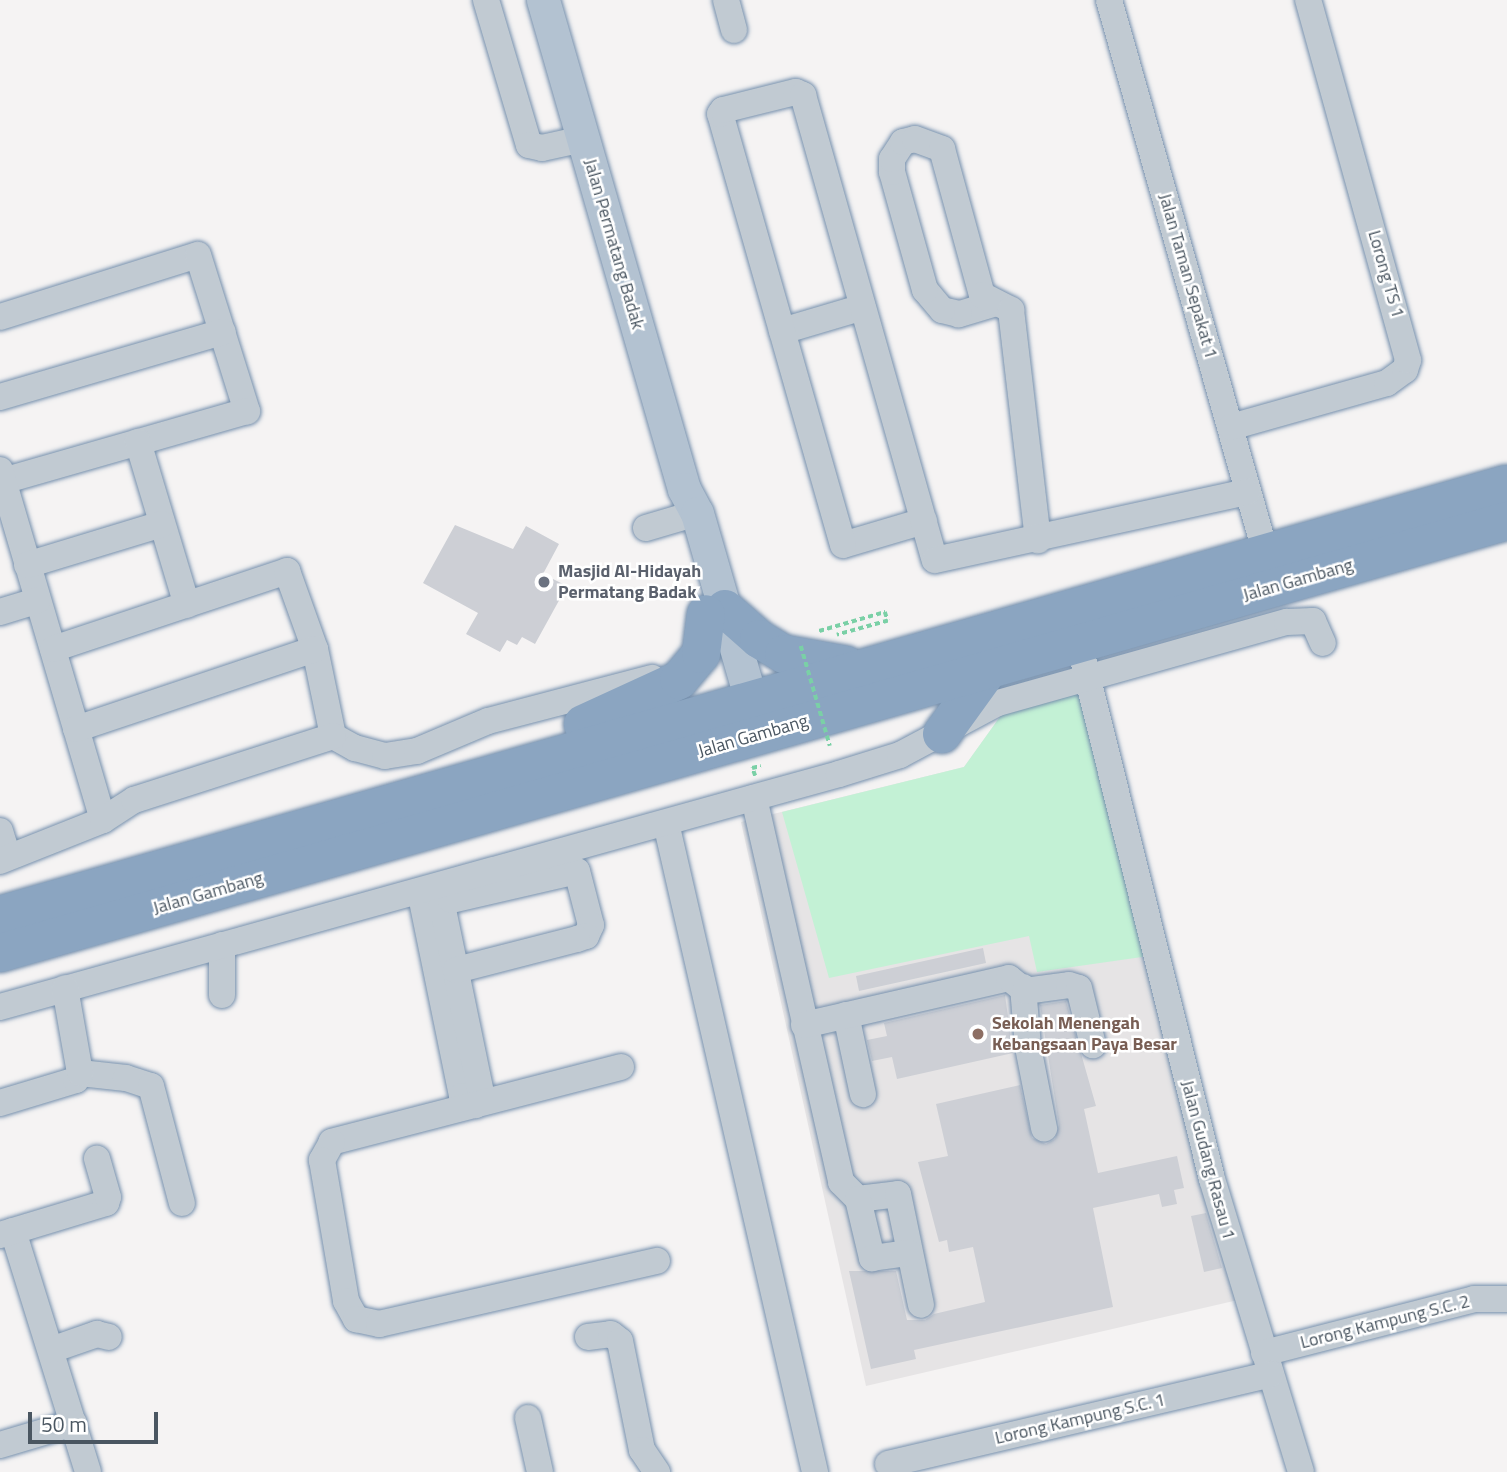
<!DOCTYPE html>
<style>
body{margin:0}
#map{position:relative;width:1507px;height:1472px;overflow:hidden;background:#f5f3f3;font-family:"Titillium Web",sans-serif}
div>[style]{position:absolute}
.education>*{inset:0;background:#e6e4e5}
.green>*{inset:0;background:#c3f1d5}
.building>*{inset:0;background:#cdcfd5}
.path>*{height:3.5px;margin-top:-1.75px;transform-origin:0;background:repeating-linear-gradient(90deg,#7ad0a6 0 5px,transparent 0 8.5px)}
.roads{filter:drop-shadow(0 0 2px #7690ad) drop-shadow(0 0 2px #7690ad)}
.minor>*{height:26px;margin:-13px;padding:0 13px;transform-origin:13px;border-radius:13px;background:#c1cad2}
.major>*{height:33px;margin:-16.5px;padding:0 16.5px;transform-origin:16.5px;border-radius:16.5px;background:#b3c2d1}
.highway>*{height:38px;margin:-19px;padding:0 19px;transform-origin:19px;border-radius:19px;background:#8ba5c1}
.path-bridge>*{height:3.5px;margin-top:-1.75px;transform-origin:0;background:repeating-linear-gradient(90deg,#7ad0a6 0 5px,transparent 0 8.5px)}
.dots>*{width:19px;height:19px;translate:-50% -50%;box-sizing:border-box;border:4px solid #fff;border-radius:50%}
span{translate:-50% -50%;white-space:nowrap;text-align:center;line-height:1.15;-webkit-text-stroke:5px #fff;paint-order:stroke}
.street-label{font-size:18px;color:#4a5661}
.worship-label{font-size:18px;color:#5b616d;font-weight:700}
.left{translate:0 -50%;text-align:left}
.education-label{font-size:18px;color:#785e54;font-weight:700}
.scale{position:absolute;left:28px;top:1412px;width:130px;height:32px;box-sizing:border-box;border:4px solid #4a5661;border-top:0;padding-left:9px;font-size:21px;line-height:24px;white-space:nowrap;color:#4a5661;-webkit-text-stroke:5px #fff;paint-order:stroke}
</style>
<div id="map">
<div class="education">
<div style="clip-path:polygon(1084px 691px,1238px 1300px,866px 1386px,741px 822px,964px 767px,1007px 707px)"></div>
</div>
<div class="green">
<div style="clip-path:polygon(1084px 691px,1149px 956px,1037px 972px,1029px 936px,829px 978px,782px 812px,964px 767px,1007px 707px)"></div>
</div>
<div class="building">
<div style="clip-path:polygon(455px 525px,513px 549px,526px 526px,559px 544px,543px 574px,567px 586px,535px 644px,522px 637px,517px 645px,507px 640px,500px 652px,466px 634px,478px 613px,423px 583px)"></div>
<div style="clip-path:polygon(983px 948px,986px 963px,859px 991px,856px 976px)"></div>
<div style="clip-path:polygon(1005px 995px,1013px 1053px,897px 1079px,892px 1057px,872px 1061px,867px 1040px,887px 1036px,884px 1023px)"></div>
<div style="clip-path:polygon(1066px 1001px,1096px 1106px,1084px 1109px,1098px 1173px,1177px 1156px,1184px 1188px,1174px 1190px,1177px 1204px,1162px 1207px,1159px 1194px,1093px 1208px,1113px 1307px,914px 1350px,916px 1359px,871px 1369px,849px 1271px,896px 1271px,907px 1320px,925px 1320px,934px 1314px,985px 1302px,973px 1247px,949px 1252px,947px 1240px,939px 1242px,918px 1162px,948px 1156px,936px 1104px,1020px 1085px,1032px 1138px,1046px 1144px,1055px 1139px,1059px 1125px,1040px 1005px)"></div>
<div style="clip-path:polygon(1206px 1213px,1222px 1268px,1204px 1272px,1191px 1216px)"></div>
</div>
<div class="path">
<div style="left:819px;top:631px;width:69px;rotate:-16.1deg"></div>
<div style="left:885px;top:612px;width:9px;rotate:72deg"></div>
<div style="left:888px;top:621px;width:53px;rotate:164.6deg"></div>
<div style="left:755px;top:776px;width:9px;rotate:-111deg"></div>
<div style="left:752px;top:768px;width:9px;rotate:-13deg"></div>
</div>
<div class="roads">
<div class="minor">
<div style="left:486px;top:0;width:151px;rotate:73.5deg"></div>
<div style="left:529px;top:145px;width:13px;rotate:13deg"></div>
<div style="left:542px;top:148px;width:42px;rotate:-12.4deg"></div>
<div style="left:726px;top:0;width:31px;rotate:75deg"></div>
<div style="left:1109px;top:0;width:573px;rotate:74.19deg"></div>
<div style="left:996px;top:303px;width:39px;rotate:163deg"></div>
<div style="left:959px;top:314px;width:17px;rotate:-167deg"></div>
<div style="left:942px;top:310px;width:26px;rotate:-130deg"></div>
<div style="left:925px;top:290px;width:123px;rotate:-105.6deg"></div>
<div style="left:892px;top:172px;width:13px;rotate:-90deg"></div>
<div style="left:892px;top:159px;width:20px;rotate:-57deg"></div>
<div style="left:903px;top:142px;width:12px;rotate:-14deg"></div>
<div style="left:915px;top:139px;width:29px;rotate:20deg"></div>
<div style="left:942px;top:149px;width:151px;rotate:74.7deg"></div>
<div style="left:982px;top:295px;width:33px;rotate:27deg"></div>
<div style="left:1011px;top:310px;width:232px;rotate:83.3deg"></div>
<div style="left:0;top:317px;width:207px;rotate:-17.4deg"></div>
<div style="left:198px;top:255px;width:164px;rotate:72.6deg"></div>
<div style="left:247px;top:411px;width:254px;rotate:164deg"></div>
<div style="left:782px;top:331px;width:84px;rotate:-16.5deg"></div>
<div style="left:0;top:397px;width:232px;rotate:-16.3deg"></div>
<div style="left:1231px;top:427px;width:162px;rotate:-15.8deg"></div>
<div style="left:1387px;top:383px;width:22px;rotate:-36deg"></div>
<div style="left:1405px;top:370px;width:10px;rotate:-73deg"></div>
<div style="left:1408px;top:360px;width:374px;rotate:-105.5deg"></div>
<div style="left:138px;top:442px;width:170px;rotate:73.3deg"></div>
<div style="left:0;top:470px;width:365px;rotate:73.6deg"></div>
<div style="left:924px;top:521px;width:84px;rotate:163.5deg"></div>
<div style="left:843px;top:545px;width:448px;rotate:-105.9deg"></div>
<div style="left:720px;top:114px;width:5px;rotate:-53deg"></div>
<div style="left:723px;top:110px;width:75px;rotate:-13.9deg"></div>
<div style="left:796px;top:92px;width:8px;rotate:23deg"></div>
<div style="left:803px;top:95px;width:483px;rotate:74.2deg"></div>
<div style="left:935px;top:560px;width:320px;rotate:-12.3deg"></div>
<div style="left:646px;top:528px;width:53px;rotate:-16.4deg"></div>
<div style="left:27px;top:565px;width:141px;rotate:-16.9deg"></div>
<div style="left:0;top:612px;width:39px;rotate:-17deg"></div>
<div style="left:53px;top:649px;width:247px;rotate:-18.4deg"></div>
<div style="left:287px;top:571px;width:83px;rotate:70.3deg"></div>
<div style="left:315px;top:649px;width:89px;rotate:78.3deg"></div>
<div style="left:333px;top:736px;width:25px;rotate:29deg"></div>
<div style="left:355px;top:748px;width:31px;rotate:15deg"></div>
<div style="left:385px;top:756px;width:32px;rotate:-9deg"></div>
<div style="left:417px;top:751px;width:77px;rotate:-22.9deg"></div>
<div style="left:488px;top:721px;width:170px;rotate:-14.7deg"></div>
<div style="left:1084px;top:663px;width:532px;rotate:76.07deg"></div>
<div style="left:1212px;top:1179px;width:306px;rotate:73.1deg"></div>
<div style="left:76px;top:729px;width:252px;rotate:-18.5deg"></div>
<div style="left:754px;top:798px;width:394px;rotate:77.2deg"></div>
<div style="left:841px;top:1182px;width:24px;rotate:45deg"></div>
<div style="left:858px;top:1199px;width:40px;rotate:-7.1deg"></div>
<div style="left:898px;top:1194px;width:113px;rotate:78.3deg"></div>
<div style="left:666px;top:823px;width:666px;rotate:77.07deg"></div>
<div style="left:0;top:831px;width:27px;rotate:73deg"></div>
<div style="left:0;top:861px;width:111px;rotate:-21.7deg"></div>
<div style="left:103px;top:820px;width:37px;rotate:-33deg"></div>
<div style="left:134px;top:800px;width:209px;rotate:-17.8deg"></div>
<div style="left:420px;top:891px;width:209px;rotate:78.4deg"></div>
<div style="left:462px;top:1096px;width:16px;rotate:35deg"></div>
<div style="left:475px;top:1105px;width:13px;rotate:-63deg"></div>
<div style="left:481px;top:1093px;width:211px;rotate:-101.7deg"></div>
<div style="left:451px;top:900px;width:129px;rotate:-13deg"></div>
<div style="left:577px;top:871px;width:56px;rotate:75.5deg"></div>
<div style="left:591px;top:925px;width:12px;rotate:114deg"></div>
<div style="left:586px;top:936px;width:9px;rotate:162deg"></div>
<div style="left:577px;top:939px;width:125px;rotate:165.6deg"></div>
<div style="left:1023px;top:987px;width:60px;rotate:85.2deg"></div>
<div style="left:1028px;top:1047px;width:83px;rotate:78.8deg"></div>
<div style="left:222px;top:995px;width:50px;rotate:-90deg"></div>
<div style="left:0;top:1007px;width:871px;rotate:-15.52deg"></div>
<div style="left:839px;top:774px;width:64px;rotate:-17.3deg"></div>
<div style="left:900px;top:755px;width:111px;rotate:-28deg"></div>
<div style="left:998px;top:703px;width:300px;rotate:-15.7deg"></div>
<div style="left:1287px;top:622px;width:26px;rotate:-2deg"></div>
<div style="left:1313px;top:621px;width:24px;rotate:66deg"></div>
<div style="left:846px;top:1015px;width:81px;rotate:77.9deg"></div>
<div style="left:804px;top:1025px;width:210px;rotate:-12.9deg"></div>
<div style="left:1009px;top:978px;width:21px;rotate:39deg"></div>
<div style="left:1025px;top:991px;width:44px;rotate:-7.8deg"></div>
<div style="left:1069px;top:985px;width:10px;rotate:17deg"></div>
<div style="left:1079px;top:988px;width:59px;rotate:76.2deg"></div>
<div style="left:621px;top:1067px;width:299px;rotate:165.5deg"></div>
<div style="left:332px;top:1142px;width:21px;rotate:119deg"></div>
<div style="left:322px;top:1160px;width:143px;rotate:80.3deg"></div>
<div style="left:346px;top:1301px;width:21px;rotate:61deg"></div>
<div style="left:356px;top:1319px;width:24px;rotate:12deg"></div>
<div style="left:379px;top:1324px;width:285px;rotate:-12.8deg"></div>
<div style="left:80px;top:1073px;width:46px;rotate:6.2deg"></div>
<div style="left:126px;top:1078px;width:26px;rotate:18deg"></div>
<div style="left:151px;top:1086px;width:121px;rotate:75.2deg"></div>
<div style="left:0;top:1103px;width:79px;rotate:-16.8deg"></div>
<div style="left:76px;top:1080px;width:8px;rotate:-60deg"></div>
<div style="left:80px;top:1073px;width:86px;rotate:-100deg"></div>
<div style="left:858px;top:1199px;width:61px;rotate:76.7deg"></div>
<div style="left:872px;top:1258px;width:37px;rotate:-8deg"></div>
<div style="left:13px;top:1231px;width:252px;rotate:72.7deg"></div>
<div style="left:0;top:1235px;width:111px;rotate:-16.8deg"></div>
<div style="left:106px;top:1203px;width:6px;rotate:-72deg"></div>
<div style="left:108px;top:1197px;width:40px;rotate:-106deg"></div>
<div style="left:588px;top:1337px;width:23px;rotate:-7deg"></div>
<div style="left:611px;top:1334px;width:11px;rotate:38deg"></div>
<div style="left:620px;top:1341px;width:111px;rotate:78.6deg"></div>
<div style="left:642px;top:1450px;width:27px;rotate:56deg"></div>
<div style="left:51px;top:1350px;width:49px;rotate:-19.2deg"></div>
<div style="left:97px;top:1334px;width:12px;rotate:14deg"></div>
<div style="left:1264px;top:1353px;width:217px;rotate:-14.4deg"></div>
<div style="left:1474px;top:1299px;width:33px"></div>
<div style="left:528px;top:1418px;width:55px;rotate:77.5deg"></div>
<div style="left:0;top:1445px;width:77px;rotate:-16.6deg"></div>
<div style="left:888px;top:1464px;width:393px;rotate:-13.2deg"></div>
</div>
<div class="major">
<div style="left:543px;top:0;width:509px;rotate:73.92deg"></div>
<div style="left:684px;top:489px;width:27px;rotate:62deg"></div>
<div style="left:697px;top:513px;width:221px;rotate:73.9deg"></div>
</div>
<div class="highway">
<div style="left:725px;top:609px;width:45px;rotate:41.4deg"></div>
<div style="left:759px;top:639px;width:29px;rotate:31deg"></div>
<div style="left:784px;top:654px;width:63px;rotate:10.1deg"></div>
<div style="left:583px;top:724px;width:106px;rotate:-24.6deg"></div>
<div style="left:679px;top:680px;width:34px;rotate:-50deg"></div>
<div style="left:701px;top:654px;width:40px;rotate:-82.9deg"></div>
<div style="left:942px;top:734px;width:80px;rotate:-54.1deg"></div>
<div style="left:0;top:915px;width:1567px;rotate:-15.96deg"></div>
<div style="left:0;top:953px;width:1568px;rotate:-16deg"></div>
</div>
</div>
<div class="path-bridge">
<div style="left:801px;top:646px;width:104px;rotate:73.8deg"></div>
</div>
<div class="dots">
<div style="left:544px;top:582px;background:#6b7280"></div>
<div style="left:978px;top:1034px;background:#8d6e63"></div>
</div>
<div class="street-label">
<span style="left:614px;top:244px;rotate:74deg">Jalan Permatang Badak</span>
<span style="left:1386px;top:274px;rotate:74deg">Lorong TS 1</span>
<span style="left:1188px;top:276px;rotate:74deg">Jalan Taman Sepakat 1</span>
<span style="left:1298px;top:580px;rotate:-16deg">Jalan Gambang</span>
<span style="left:753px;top:736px;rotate:-16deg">Jalan Gambang</span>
<span style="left:208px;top:893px;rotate:-16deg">Jalan Gambang</span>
<span style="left:1208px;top:1160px;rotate:75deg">Jalan Gudang Rasau 1</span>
<span style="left:1385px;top:1322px;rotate:-14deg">Lorong Kampung S.C. 2</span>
<span style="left:1080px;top:1419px;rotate:-13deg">Lorong Kampung S.C. 1</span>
</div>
<div class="worship-label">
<span class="left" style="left:558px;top:582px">Masjid Al-Hidayah<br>Permatang Badak</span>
</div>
<div class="education-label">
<span class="left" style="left:992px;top:1034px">Sekolah Menengah<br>Kebangsaan Paya Besar</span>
</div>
<div class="scale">50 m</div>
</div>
